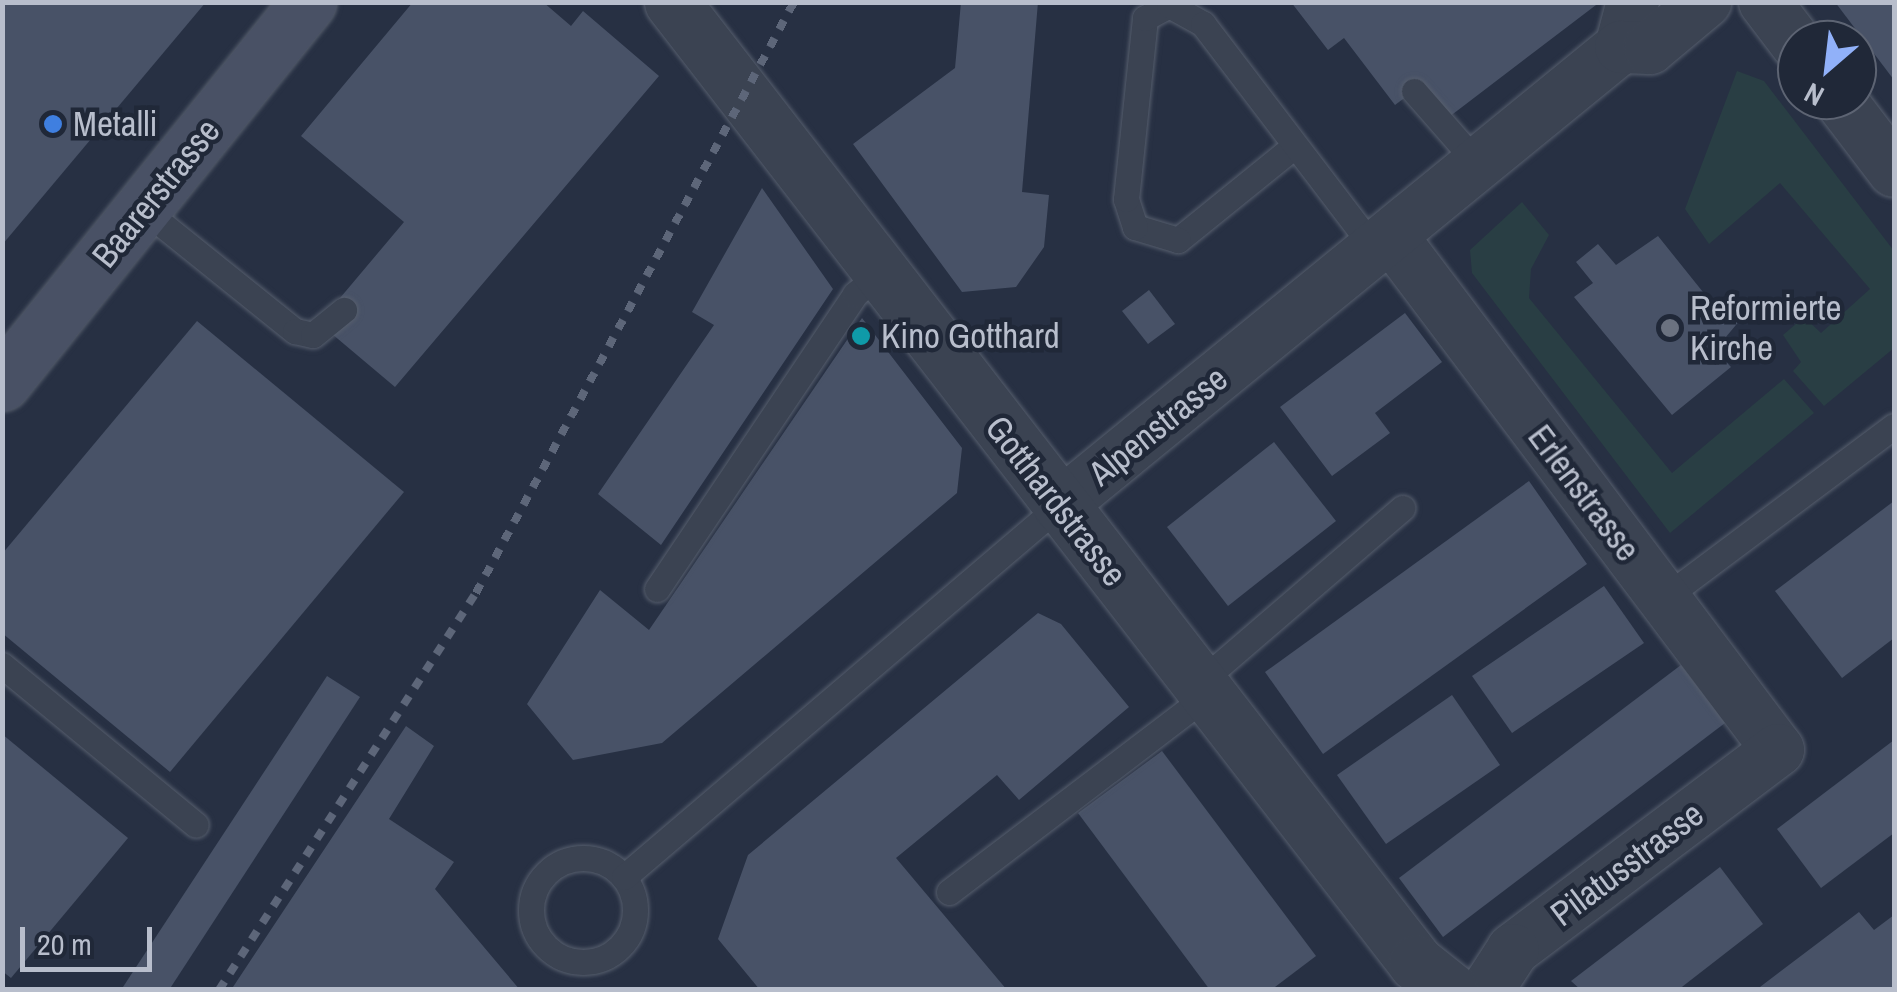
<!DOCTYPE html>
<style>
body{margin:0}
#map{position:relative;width:1897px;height:992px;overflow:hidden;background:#273043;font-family:"Archivo Narrow",sans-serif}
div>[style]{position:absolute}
.green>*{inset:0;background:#293e44}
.building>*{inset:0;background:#485267}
.roads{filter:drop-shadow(0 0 2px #565e6d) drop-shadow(0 0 2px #565e6d)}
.service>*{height:25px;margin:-12.5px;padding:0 12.5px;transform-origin:12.5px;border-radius:12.5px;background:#3b4352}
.service>.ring{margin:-12.5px;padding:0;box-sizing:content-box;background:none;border:25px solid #3b4352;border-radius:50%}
.minor>*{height:52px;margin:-26px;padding:0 26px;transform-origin:26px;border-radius:26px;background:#3b4352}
.tertiary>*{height:55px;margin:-27.5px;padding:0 27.5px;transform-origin:27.5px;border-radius:27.5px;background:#3b4352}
.secondary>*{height:55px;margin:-27.5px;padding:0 27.5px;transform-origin:27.5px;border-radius:27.5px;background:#495165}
.rail>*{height:8px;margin-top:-4px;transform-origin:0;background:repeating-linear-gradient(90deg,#5d6679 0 10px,transparent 0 20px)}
.dots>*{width:28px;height:28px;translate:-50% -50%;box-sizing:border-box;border:5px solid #202838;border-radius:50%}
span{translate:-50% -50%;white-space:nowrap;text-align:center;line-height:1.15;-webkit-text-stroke:9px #202838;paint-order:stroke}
.poi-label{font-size:35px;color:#b8becc}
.left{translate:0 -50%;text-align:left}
.street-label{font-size:35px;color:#b8becc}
.frame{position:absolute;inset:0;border:5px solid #b8becc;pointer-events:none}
.north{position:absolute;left:1777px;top:20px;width:100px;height:100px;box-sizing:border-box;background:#202838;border:2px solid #5d6473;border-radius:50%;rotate:208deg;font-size:28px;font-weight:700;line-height:40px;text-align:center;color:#b8becc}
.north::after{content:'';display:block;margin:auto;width:35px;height:45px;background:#91b1f9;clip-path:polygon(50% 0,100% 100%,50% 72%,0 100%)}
.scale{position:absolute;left:20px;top:927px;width:132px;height:45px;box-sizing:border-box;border:5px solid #b8becc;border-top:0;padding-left:12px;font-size:30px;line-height:35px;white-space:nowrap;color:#b8becc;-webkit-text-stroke:8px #202838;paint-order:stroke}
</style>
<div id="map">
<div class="green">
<div style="clip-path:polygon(1737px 71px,1764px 81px,1894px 251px,1894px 348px,1824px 406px,1793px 371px,1801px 362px,1783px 335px,1804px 317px,1821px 333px,1870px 289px,1780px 183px,1709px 244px,1685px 209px)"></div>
<div style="clip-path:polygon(1522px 202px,1549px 235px,1531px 269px,1529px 298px,1672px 473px,1784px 379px,1814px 413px,1670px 533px,1472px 273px,1470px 250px)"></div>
</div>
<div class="building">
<div style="clip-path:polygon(2px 2px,206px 2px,2px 245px)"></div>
<div style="clip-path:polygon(413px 2px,543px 2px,571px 26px,583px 11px,659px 76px,395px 387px,319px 323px,404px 222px,301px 136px)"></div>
<div style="clip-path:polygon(961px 2px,1038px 2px,1022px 192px,1049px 195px,1044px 247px,1016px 287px,962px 292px,853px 144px,955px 68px)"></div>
<div style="clip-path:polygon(1291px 2px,1594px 2px,1596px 5px,1449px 117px,1423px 84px,1395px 105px,1344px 38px,1328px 50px)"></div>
<div style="clip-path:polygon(1835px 2px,1894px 2px,1894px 80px)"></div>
<div style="clip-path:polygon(762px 188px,833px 289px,661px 545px,598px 494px,714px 325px,692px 312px)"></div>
<div style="clip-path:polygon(1658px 236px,1719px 312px,1729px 307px,1741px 319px,1715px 350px,1731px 367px,1672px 415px,1574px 297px,1593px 283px,1576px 262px,1598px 244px,1616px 265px)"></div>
<div style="clip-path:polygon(1149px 290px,1175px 324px,1148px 344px,1122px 311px)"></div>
<div style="clip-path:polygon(1405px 313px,1442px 362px,1375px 413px,1390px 433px,1332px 476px,1280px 407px)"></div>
<div style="clip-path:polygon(862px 318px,962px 448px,957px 493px,662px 743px,573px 760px,527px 704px,600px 590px,649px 630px)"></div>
<div style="clip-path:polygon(197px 321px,404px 492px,170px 772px,2px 633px,2px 554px)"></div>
<div style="clip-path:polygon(1274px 442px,1336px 521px,1228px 606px,1167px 527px)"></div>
<div style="clip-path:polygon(1529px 481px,1587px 564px,1323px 754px,1265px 672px)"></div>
<div style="clip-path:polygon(1894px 501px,1894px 638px,1842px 678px,1775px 591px)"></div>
<div style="clip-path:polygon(1604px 586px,1644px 643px,1512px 733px,1472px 676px)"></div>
<div style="clip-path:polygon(1038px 613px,1061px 624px,1129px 707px,1019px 800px,997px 775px,896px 858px,1007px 990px,760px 990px,718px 939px,748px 855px)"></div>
<div style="clip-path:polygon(1681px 665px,1725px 723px,1443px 937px,1399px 878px)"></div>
<div style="clip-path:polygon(327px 676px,360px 697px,169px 990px,121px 990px)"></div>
<div style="clip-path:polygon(1452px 695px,1500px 765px,1386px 844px,1337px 775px)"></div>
<div style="clip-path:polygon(406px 726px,434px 746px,389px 819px,454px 862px,435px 889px,520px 990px,231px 990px)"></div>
<div style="clip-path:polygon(2px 734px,128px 838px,11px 978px,2px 971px)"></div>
<div style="clip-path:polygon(1894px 740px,1894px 833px,1821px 888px,1777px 829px)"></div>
<div style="clip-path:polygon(1162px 751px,1316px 956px,1271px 990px,1210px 990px,1078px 813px)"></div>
<div style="clip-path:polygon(1720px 867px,1763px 924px,1678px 990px,1581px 990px,1571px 981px)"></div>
<div style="clip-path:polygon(1859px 912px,1874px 930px,1894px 915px,1894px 990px,1756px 990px)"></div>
</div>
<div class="roads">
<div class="service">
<div style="left:1414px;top:91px;width:97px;rotate:48.8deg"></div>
<div style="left:1293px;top:147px;width:148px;rotate:141deg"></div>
<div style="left:1178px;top:240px;width:45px;rotate:-163.2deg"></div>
<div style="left:1135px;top:227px;width:29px;rotate:-108deg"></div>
<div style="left:1126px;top:199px;width:182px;rotate:-84deg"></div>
<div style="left:1145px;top:18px;width:27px;rotate:-28deg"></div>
<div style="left:1169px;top:5px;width:39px;rotate:29deg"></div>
<div style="left:1203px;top:24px;width:284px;rotate:52.7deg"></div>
<div style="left:143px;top:209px;width:195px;rotate:38.8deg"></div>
<div style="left:295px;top:331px;width:18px;rotate:13deg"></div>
<div style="left:313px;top:335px;width:40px;rotate:-39deg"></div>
<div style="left:657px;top:589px;width:355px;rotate:-56.1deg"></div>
<div style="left:855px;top:294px;width:32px;rotate:-39deg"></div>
<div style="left:1664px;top:598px;width:287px;rotate:-36.8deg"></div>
<div style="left:2px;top:665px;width:251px;rotate:39.5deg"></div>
<div style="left:1200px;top:682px;width:267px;rotate:-40.7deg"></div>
<div class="ring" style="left:531px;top:858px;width:79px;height:79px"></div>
<div style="left:624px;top:877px;width:572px;rotate:-40.46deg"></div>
<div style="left:949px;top:892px;width:327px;rotate:-37.3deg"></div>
</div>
<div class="minor">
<div style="left:1765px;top:2px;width:53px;rotate:52.7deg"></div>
<div style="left:1621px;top:47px;width:47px;rotate:-75.1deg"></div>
<div style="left:1840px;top:100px;width:89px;rotate:52.7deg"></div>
<div style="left:1391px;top:236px;width:643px;rotate:53.02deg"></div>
<div style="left:1778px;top:750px;width:332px;rotate:143deg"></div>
<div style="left:1513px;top:950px;width:48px;rotate:123deg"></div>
<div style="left:1059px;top:506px;width:726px;rotate:-39.24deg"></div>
<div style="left:1621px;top:47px;width:29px;rotate:2deg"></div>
<div style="left:1650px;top:48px;width:72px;rotate:-39.9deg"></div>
</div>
<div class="tertiary">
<div style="left:672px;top:2px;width:1215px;rotate:52.25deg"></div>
<div style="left:1416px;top:963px;width:43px;rotate:38.5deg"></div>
</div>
<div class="secondary">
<div style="left:2px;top:383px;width:489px;rotate:-51.2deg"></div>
</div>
</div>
<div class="rail">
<div style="left:219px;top:990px;width:473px;rotate:-57.1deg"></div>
<div style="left:476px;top:593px;width:671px;rotate:-61.72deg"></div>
</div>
<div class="dots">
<div style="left:53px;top:124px;background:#3f7fe0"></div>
<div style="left:1670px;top:328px;background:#6b7280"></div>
<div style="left:861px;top:336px;background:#0f9aa8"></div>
</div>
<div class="poi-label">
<span class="left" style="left:73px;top:124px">Metalli</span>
<span class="left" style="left:1690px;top:328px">Reformierte<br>Kirche</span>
<span class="left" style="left:881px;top:336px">Kino Gotthard</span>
</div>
<div class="street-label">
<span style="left:156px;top:193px;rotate:-51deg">Baarerstrasse</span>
<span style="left:1158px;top:426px;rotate:-39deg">Alpenstrasse</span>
<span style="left:1584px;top:493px;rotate:53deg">Erlenstrasse</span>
<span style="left:1056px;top:501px;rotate:52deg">Gotthardstrasse</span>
<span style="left:1627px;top:864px;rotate:-37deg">Pilatusstrasse</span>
</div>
<div class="frame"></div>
<div class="north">N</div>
<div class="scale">20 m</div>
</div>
